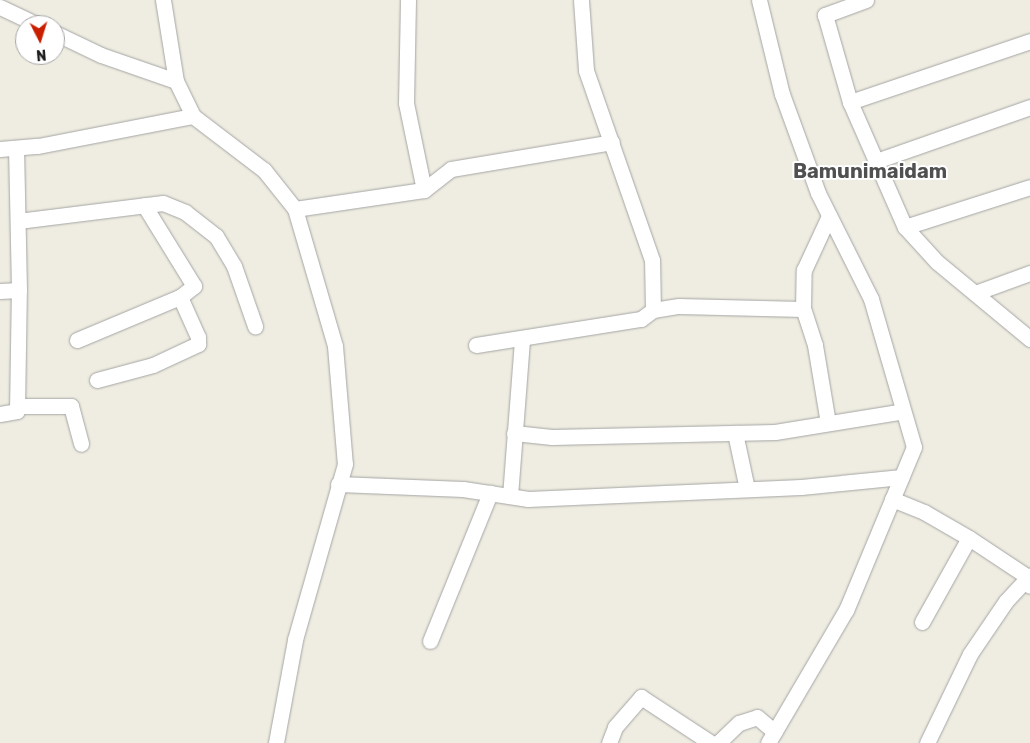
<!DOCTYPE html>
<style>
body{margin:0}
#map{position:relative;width:1030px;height:743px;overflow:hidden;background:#efede1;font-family:Rubik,sans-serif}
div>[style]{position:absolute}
.roads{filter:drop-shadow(0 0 1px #a4a4a4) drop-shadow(0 0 1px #a4a4a4)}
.minor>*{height:15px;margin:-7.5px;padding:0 7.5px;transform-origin:7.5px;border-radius:7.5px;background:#fff}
span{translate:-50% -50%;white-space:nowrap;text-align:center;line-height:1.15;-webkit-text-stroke:4px #fff;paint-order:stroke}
.district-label{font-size:20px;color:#505050;font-weight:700}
.north{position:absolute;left:15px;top:15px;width:50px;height:50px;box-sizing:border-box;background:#fff;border:1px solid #a5a5a5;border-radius:50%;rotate:175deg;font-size:14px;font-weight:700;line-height:20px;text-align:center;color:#1d1d1d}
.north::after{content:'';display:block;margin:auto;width:18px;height:22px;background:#c91f00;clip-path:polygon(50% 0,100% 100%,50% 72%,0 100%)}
</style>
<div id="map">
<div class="roads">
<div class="minor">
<div style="left:163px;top:0;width:82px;rotate:80.9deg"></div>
<div style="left:176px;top:81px;width:39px;rotate:64deg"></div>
<div style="left:193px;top:116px;width:89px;rotate:37.3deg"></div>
<div style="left:264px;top:170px;width:50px;rotate:51.5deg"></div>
<div style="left:295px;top:209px;width:143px;rotate:73.7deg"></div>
<div style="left:335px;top:346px;width:118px;rotate:85.2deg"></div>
<div style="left:345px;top:464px;width:183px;rotate:105.9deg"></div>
<div style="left:295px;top:640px;width:105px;rotate:100.5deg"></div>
<div style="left:408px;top:0;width:103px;rotate:91.1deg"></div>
<div style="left:406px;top:103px;width:89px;rotate:78.3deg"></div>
<div style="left:759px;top:0;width:97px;rotate:76.3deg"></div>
<div style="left:782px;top:94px;width:105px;rotate:70deg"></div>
<div style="left:818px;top:193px;width:119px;rotate:63.4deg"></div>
<div style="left:871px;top:299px;width:154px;rotate:73.8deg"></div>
<div style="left:914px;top:447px;width:177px;rotate:112.6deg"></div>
<div style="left:846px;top:610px;width:154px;rotate:120.4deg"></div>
<div style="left:866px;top:0;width:44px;rotate:159.9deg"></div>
<div style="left:825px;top:15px;width:91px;rotate:74deg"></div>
<div style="left:850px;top:102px;width:137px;rotate:66.3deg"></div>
<div style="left:905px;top:227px;width:47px;rotate:47.6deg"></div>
<div style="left:937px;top:262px;width:121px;rotate:39.6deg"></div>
<div style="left:0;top:7px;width:42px;rotate:25.3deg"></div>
<div style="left:55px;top:33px;width:51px;rotate:25.6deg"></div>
<div style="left:101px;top:55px;width:79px;rotate:19.1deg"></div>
<div style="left:850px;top:102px;width:190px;rotate:-18.7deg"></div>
<div style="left:0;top:149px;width:38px;rotate:-5deg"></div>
<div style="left:38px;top:146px;width:158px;rotate:-11deg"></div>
<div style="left:876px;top:161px;width:163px;rotate:-19.3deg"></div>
<div style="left:295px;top:209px;width:130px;rotate:-8.4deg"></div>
<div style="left:424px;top:190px;width:34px;rotate:-38deg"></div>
<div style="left:451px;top:169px;width:163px;rotate:-9.5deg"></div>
<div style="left:18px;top:221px;width:146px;rotate:-7.1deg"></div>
<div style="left:163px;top:203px;width:24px;rotate:22deg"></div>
<div style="left:185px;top:212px;width:39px;rotate:38deg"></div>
<div style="left:216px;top:236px;width:35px;rotate:59deg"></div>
<div style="left:234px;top:266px;width:64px;rotate:70.7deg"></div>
<div style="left:905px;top:227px;width:131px;rotate:-17.7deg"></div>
<div style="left:0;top:291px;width:19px;rotate:-3deg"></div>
<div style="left:975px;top:293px;width:59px;rotate:-20deg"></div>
<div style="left:653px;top:310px;width:26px;rotate:-9deg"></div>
<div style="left:679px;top:306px;width:124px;rotate:1.4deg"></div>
<div style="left:77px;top:340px;width:112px;rotate:-22.7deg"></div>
<div style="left:180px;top:297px;width:18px;rotate:-38deg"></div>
<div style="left:194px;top:286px;width:95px;rotate:-121.7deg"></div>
<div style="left:476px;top:345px;width:167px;rotate:-9deg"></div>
<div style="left:641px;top:319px;width:15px;rotate:-37deg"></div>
<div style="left:653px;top:310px;width:50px;rotate:-91.1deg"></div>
<div style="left:652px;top:260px;width:201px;rotate:-109.2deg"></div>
<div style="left:586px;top:70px;width:70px;rotate:-94.1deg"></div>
<div style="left:97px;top:380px;width:58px;rotate:-15deg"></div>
<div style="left:153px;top:365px;width:50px;rotate:-25deg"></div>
<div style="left:198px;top:344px;width:7px;rotate:-90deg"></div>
<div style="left:198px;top:337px;width:44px;rotate:-114.2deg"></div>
<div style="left:17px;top:406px;width:54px"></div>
<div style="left:71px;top:406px;width:39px;rotate:75deg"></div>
<div style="left:0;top:414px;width:17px;rotate:-10deg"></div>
<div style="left:17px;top:411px;width:121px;rotate:-89.1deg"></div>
<div style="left:19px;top:290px;width:142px;rotate:-91.2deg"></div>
<div style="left:828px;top:423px;width:79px;rotate:-99.5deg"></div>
<div style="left:815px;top:345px;width:38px;rotate:-108deg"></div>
<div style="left:803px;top:309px;width:39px;rotate:-89deg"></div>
<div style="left:804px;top:270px;width:60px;rotate:-65.2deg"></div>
<div style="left:514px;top:433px;width:38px;rotate:6deg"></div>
<div style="left:552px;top:437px;width:223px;rotate:-1.3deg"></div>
<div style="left:775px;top:432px;width:125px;rotate:-9.2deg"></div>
<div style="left:735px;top:433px;width:57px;rotate:77.9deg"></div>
<div style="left:338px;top:484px;width:125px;rotate:2.3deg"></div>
<div style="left:463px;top:489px;width:66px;rotate:8.7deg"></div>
<div style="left:528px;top:499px;width:273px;rotate:-2.5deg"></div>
<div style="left:801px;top:487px;width:101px;rotate:-5.7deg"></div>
<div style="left:510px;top:496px;width:156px;rotate:-85.6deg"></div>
<div style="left:892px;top:499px;width:35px;rotate:22deg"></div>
<div style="left:924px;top:512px;width:52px;rotate:30deg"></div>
<div style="left:969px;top:538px;width:71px;rotate:33.5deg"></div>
<div style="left:1028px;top:577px;width:9px;rotate:77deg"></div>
<div style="left:922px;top:622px;width:96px;rotate:-60.8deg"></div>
<div style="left:430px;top:641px;width:160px;rotate:-67.9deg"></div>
<div style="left:609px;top:743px;width:17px;rotate:-69deg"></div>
<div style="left:615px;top:727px;width:40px;rotate:-49deg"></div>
<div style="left:641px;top:697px;width:84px;rotate:33.3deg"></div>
<div style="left:718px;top:743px;width:29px;rotate:-44deg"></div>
<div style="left:739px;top:723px;width:19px;rotate:-18deg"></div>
<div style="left:757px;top:717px;width:23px;rotate:40deg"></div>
<div style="left:927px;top:743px;width:99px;rotate:-64.2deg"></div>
<div style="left:970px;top:654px;width:64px;rotate:-55.8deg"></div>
<div style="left:1006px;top:601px;width:35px;rotate:-47deg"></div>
</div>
</div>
<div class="district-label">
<span style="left:870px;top:171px">Bamunimaidam</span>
</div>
<div class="north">N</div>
</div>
